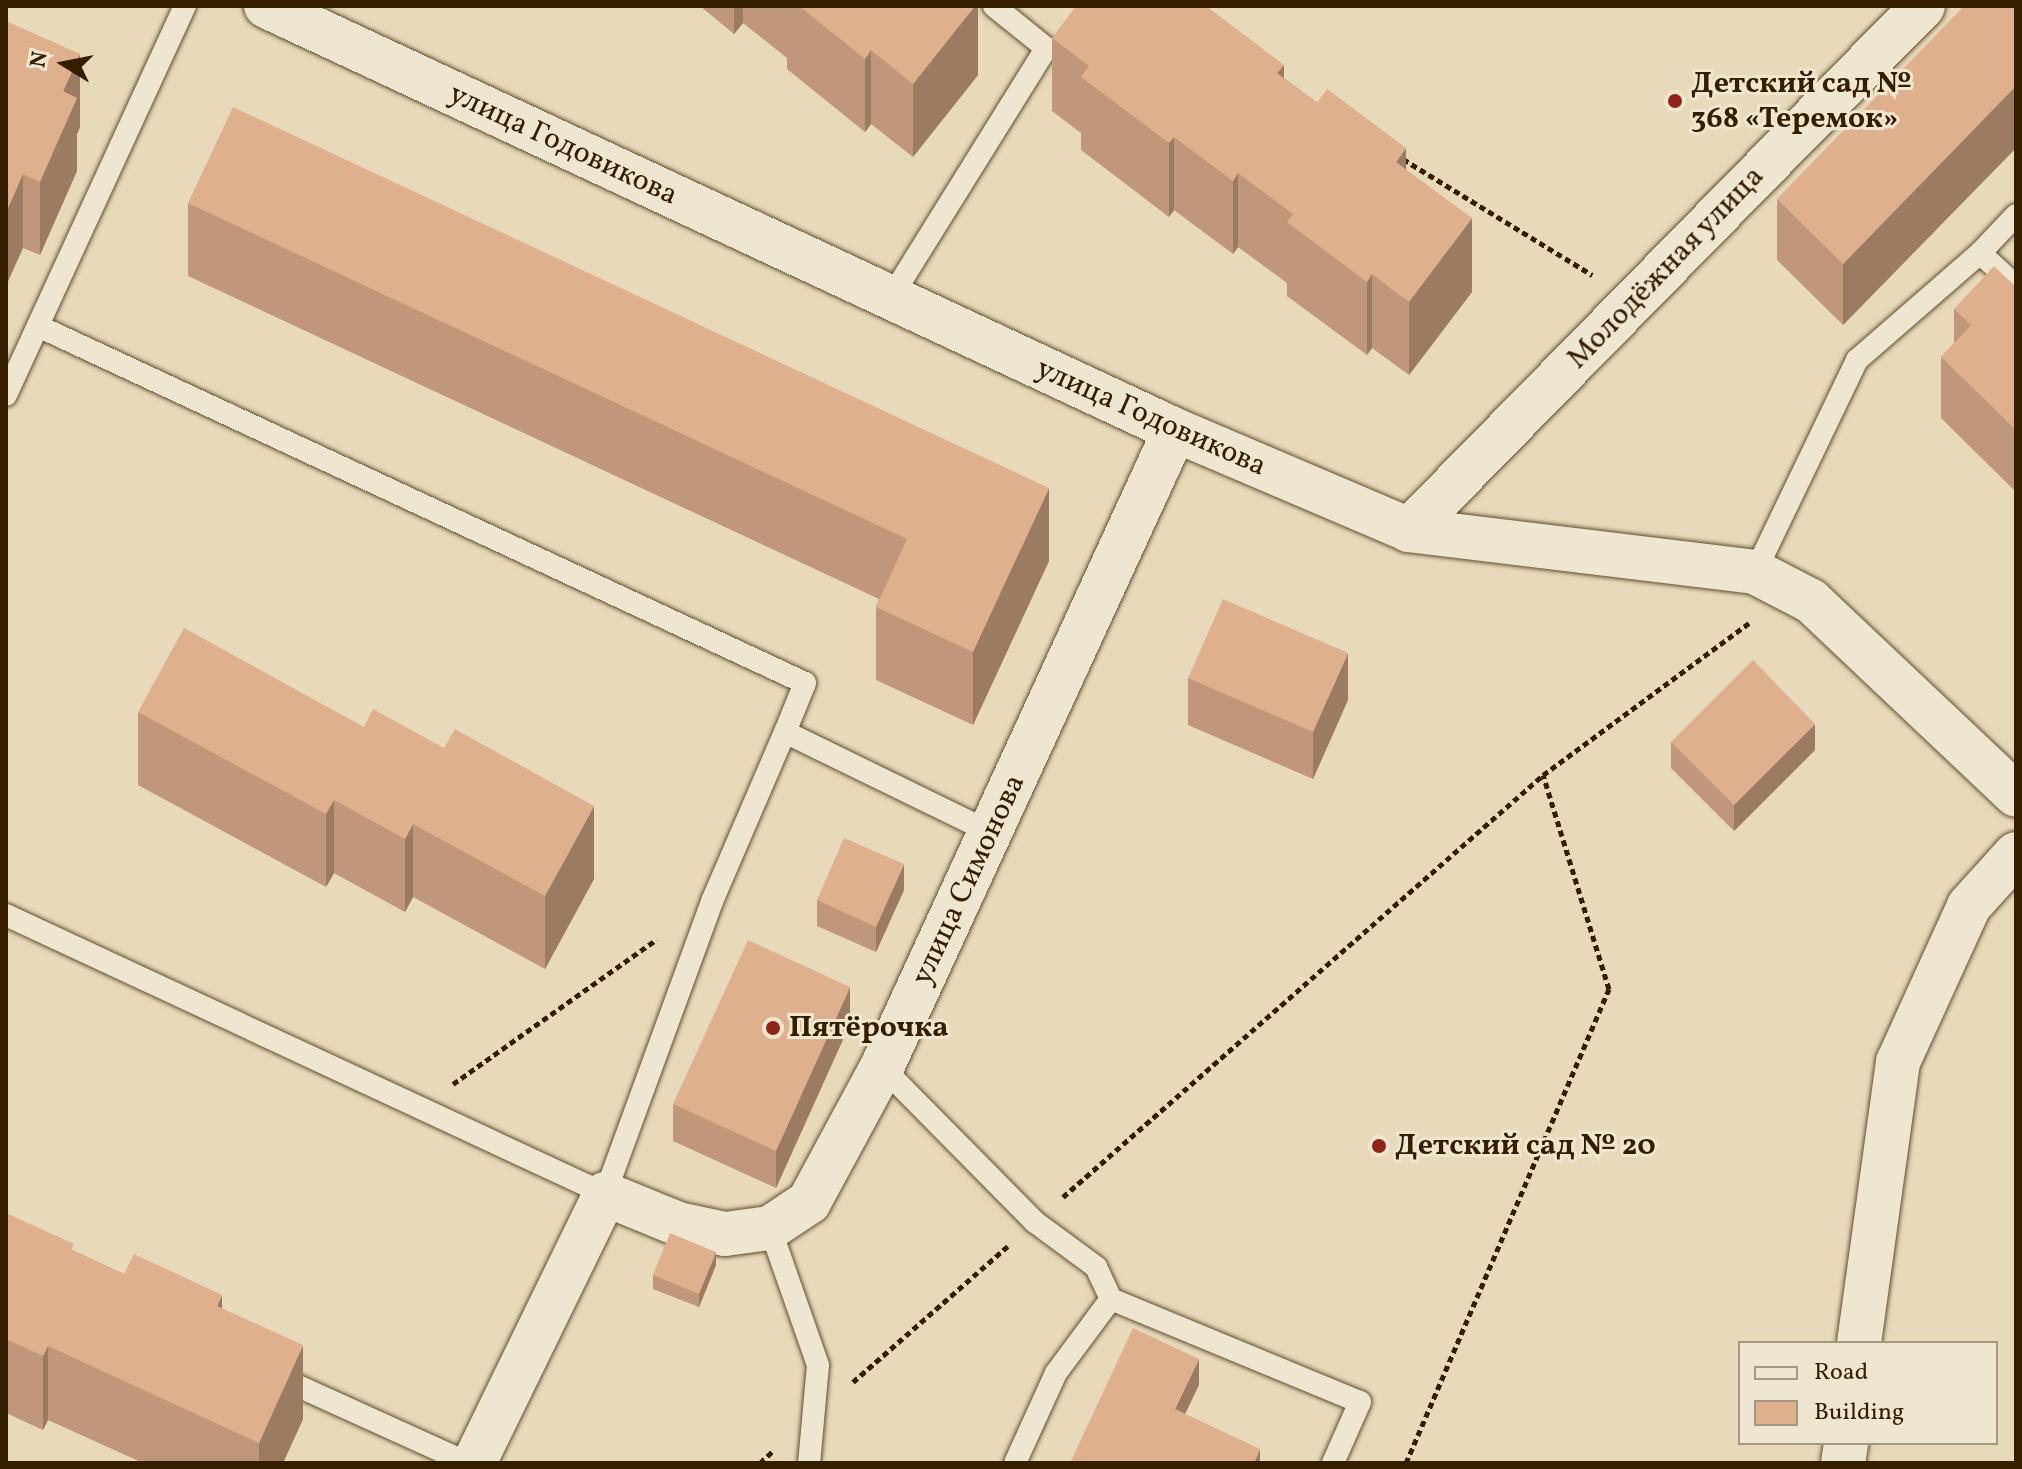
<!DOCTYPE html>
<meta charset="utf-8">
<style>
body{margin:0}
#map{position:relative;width:2022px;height:1469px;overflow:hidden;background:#e7d9ba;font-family:Vollkorn,serif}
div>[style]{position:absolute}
.path>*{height:5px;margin-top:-2.5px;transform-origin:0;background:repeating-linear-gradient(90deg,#351e00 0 6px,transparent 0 10px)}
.roads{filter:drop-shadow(0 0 2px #624d2e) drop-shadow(0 0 2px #624d2e)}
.service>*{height:22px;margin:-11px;padding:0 11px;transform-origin:11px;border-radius:11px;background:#efe6d2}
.minor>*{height:44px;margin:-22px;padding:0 22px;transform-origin:22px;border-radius:22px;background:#efe6d2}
.tertiary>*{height:44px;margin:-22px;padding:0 22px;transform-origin:22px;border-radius:22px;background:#efe6d2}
.wall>*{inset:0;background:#c0977a}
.shaded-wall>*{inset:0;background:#9c7b63}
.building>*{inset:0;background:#dfb08e}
.dots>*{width:22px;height:22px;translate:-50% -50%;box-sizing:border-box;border:4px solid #efe6d2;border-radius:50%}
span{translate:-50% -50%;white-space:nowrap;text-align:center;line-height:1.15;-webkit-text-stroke:6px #efe6d2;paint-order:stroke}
.poi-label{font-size:30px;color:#351e00;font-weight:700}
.left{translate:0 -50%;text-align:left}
.street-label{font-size:30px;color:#351e00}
.frame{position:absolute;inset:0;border:8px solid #351e00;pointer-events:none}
.legend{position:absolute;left:1738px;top:1341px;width:260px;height:104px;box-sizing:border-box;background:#efe6d2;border:2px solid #a5967e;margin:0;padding:10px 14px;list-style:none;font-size:24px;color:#351e00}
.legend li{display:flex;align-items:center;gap:16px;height:40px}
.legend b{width:40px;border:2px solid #a5967e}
.north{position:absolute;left:24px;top:24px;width:80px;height:80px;-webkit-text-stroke:6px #efe6d2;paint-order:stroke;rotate:280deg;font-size:22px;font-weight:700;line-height:32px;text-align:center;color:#351e00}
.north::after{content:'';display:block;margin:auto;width:28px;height:36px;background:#351e00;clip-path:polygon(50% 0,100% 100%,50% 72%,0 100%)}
</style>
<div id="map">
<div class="path">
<div style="left:1403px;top:159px;width:222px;rotate:31.5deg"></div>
<div style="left:453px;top:1084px;width:250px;rotate:-35.4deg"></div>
<div style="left:1063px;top:1197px;width:639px;rotate:-41.32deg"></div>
<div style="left:853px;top:1382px;width:206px;rotate:-41.3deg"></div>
<div style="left:760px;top:1463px;width:18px;rotate:-43deg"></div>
<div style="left:1406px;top:1463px;width:516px;rotate:-66.82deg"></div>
<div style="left:1609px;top:989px;width:224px;rotate:-107.1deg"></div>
<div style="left:1543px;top:775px;width:256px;rotate:-36.4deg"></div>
</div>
<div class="roads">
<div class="service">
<div style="left:1980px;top:253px;width:49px;rotate:42.5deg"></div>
<div style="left:890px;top:299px;width:296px;rotate:-58.1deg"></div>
<div style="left:1046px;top:48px;width:67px;rotate:-141.1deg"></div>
<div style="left:38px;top:326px;width:846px;rotate:24.96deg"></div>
<div style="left:805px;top:683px;width:53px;rotate:112.2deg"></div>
<div style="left:785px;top:732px;width:230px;rotate:26deg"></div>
<div style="left:6px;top:395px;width:428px;rotate:-65.3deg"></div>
<div style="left:1755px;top:572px;width:235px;rotate:-64.3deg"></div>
<div style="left:1857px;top:360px;width:163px;rotate:-41deg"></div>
<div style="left:1980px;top:253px;width:52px;rotate:-46.5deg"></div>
<div style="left:6px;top:915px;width:661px;rotate:24.97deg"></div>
<div style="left:605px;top:1194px;width:314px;rotate:-69.9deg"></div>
<div style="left:713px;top:899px;width:182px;rotate:-66.7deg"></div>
<div style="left:882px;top:1067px;width:218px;rotate:45.4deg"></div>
<div style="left:1035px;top:1222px;width:76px;rotate:36.4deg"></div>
<div style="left:1096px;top:1267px;width:35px;rotate:65deg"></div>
<div style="left:1111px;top:1299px;width:269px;rotate:22.5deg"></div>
<div style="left:1360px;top:1402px;width:67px;rotate:113.9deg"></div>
<div style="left:770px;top:1228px;width:145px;rotate:70.7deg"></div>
<div style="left:818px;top:1365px;width:98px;rotate:95.2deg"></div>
<div style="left:276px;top:1376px;width:211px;rotate:24.4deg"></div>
<div style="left:1015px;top:1463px;width:99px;rotate:-65.5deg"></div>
<div style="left:1056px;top:1373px;width:92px;rotate:-53.4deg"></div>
</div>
<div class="minor">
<div style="left:1409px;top:530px;width:734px;rotate:-45.55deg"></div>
<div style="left:1859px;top:1343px;width:284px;rotate:-82.1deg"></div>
<div style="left:1898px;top:1062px;width:171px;rotate:-65.5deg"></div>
<div style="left:1969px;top:906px;width:70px;rotate:-47.9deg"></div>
<div style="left:474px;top:1463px;width:299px;rotate:-64deg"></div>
<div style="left:605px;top:1194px;width:79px;rotate:22.3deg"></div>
<div style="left:678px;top:1224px;width:48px;rotate:12deg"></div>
<div style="left:725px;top:1234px;width:45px;rotate:-7.6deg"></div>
<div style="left:770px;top:1228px;width:47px;rotate:-33.7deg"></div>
<div style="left:809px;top:1202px;width:153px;rotate:-61.6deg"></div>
<div style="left:882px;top:1067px;width:701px;rotate:-65.3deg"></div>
<div style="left:1843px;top:1463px;width:20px;rotate:-81deg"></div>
</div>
<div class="tertiary">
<div style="left:266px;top:6px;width:1003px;rotate:25.01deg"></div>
<div style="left:1175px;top:430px;width:254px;rotate:23.1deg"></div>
<div style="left:1409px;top:530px;width:349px;rotate:6.9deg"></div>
<div style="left:1755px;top:572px;width:63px;rotate:27.4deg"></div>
<div style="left:1811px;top:601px;width:282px;rotate:43.4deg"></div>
</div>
</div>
<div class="wall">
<div style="clip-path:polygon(700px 6px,978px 6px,978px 75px,913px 157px,871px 124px,865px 132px,787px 69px,787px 58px,743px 23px,734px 34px)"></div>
<div style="clip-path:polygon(2016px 6px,2016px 148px,1843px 325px,1777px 260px,1777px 199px)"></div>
<div style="clip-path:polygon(6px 21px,80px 127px,77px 134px,77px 171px,40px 255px,23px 248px)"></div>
<div style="clip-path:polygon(1052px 38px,1284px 78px,1406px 169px,1472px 292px,1409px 375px,1372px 348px,1367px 355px,1287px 296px,1287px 283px,1238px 247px,1233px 254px,1174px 210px,1169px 217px,1081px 150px,1081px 133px,1052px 111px)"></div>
<div style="clip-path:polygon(188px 203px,1049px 561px,973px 725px,876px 680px,876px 607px,879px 599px,188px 276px)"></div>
<div style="clip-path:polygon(2016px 287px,2016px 492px,1941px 418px,1941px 357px,1954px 343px,1954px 309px)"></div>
<div style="clip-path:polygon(1188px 678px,1348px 700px,1313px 779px,1188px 725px)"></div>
<div style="clip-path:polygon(138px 712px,594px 879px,545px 969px,413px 897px,405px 912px,334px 873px,326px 887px,138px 785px)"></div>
<div style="clip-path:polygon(1671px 742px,1815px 750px,1734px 831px,1671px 768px)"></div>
<div style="clip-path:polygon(904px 890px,876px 952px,817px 926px,817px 900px)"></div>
<div style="clip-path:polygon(850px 1024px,776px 1188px,673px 1141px,673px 1104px)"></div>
<div style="clip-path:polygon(6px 1213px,74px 1251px,124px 1274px,222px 1308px,303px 1419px,283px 1463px,143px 1463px,48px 1420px,43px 1430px,6px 1413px)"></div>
<div style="clip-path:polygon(716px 1265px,699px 1307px,653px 1289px,653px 1275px)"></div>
</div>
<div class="shaded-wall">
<div style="clip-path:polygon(734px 6px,743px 6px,743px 23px,734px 34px)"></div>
<div style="clip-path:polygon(975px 6px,978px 6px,978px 75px,913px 157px,913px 84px)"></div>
<div style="clip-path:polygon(871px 50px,871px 124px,865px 132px,865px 59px)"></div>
<div style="clip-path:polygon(80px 54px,80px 127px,77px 134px,77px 171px,40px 255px,40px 182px,63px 91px)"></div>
<div style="clip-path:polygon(1284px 65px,1284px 138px,1277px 73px)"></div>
<div style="clip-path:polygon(2016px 86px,2016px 148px,1843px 325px,1843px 264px)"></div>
<div style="clip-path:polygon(1174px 137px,1174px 210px,1169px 217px,1169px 143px)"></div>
<div style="clip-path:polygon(1406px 148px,1406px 221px,1396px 162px)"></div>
<div style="clip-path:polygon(1238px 173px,1238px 247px,1233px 254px,1233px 181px)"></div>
<div style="clip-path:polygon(23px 174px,23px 248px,6px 286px,6px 212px)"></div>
<div style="clip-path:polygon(1472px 218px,1472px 292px,1409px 375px,1409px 302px)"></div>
<div style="clip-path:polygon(1372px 274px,1372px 348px,1367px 355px,1367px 282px)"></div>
<div style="clip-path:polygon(1049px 488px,1049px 561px,973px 725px,973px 652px)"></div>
<div style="clip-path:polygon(1348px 653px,1348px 700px,1313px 779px,1313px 732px)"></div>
<div style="clip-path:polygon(1815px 724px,1815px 750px,1734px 831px,1734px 805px)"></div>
<div style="clip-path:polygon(334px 800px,334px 873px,326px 887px,326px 814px)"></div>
<div style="clip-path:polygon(594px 806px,594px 879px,545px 969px,545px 896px)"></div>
<div style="clip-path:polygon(413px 824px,413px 897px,405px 912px,405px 839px)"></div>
<div style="clip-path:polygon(904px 864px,904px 890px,876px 952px,876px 927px)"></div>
<div style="clip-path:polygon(850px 987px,850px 1024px,776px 1188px,776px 1151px)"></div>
<div style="clip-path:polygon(716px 1252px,716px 1265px,699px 1307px,699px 1294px)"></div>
<div style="clip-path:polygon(222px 1295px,222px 1368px,217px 1306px)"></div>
<div style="clip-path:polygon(303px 1345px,303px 1419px,283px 1463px,259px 1463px,259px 1443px)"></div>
<div style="clip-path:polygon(48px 1346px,48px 1420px,43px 1430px,43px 1356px)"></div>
<div style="clip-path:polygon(1199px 1359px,1199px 1385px,1175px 1435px,1175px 1409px)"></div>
<div style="clip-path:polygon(1260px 1449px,1260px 1463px,1254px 1463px)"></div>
</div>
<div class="building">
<div style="clip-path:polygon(799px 6px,975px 6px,913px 84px,871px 50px,865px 59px)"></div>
<div style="clip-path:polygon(1076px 6px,1206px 6px,1284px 65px,1277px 73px,1317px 103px,1327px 89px,1406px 148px,1396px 162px,1472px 218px,1409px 302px,1372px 274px,1367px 282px,1287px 222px,1293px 214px,1238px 173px,1233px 181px,1174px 137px,1169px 143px,1081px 77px,1089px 66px,1052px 38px)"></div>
<div style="clip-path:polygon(1964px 6px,2016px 6px,2016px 86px,1843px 264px,1777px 199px)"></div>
<div style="clip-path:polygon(6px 21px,80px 54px,63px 91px,77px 98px,40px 182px,23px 174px,6px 212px)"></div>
<div style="clip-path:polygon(233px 107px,1049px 488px,973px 652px,876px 607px,907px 539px,188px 203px)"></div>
<div style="clip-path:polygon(1994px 266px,2016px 287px,2016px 430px,1941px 357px,1971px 325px,1954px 309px)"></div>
<div style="clip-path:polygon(1223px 599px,1348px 653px,1313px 732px,1188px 678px)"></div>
<div style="clip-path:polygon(184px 628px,364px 727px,373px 709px,444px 748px,455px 729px,594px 806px,545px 896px,413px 824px,405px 839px,334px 800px,326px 814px,138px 712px)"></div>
<div style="clip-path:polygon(1753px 660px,1815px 724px,1734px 805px,1671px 742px)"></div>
<div style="clip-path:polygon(844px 838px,904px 864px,876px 927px,817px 900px)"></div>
<div style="clip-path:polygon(748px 940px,850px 987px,776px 1151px,673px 1104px)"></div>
<div style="clip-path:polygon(6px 1213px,74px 1244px,71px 1250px,124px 1274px,134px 1254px,222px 1295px,217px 1306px,303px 1345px,259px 1443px,48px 1346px,43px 1356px,6px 1339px)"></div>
<div style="clip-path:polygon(670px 1233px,716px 1252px,699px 1294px,653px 1275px)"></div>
<div style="clip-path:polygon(1133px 1328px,1199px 1359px,1175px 1409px,1260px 1449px,1254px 1463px,1070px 1463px)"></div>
</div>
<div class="dots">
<div style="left:1675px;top:101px;background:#8f2418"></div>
<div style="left:773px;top:1028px;background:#8f2418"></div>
<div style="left:1379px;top:1146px;background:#8f2418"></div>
</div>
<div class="poi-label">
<span class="left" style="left:1691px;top:101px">Детский сад №<br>368 «Теремок»</span>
<span class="left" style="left:789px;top:1028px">Пятёрочка</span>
<span class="left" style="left:1395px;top:1146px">Детский сад № 20</span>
</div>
<div class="street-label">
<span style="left:563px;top:145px;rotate:25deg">улица Годовикова</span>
<span style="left:1666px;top:268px;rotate:-46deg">Молодёжная улица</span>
<span style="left:1151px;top:418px;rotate:24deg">улица Годовикова</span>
<span style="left:969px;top:880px;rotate:-65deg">улица Симонова</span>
</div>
<div class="frame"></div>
<ul class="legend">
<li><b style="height:10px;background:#efe6d2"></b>Road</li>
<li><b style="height:22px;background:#dfb08e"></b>Building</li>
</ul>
<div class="north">N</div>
</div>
